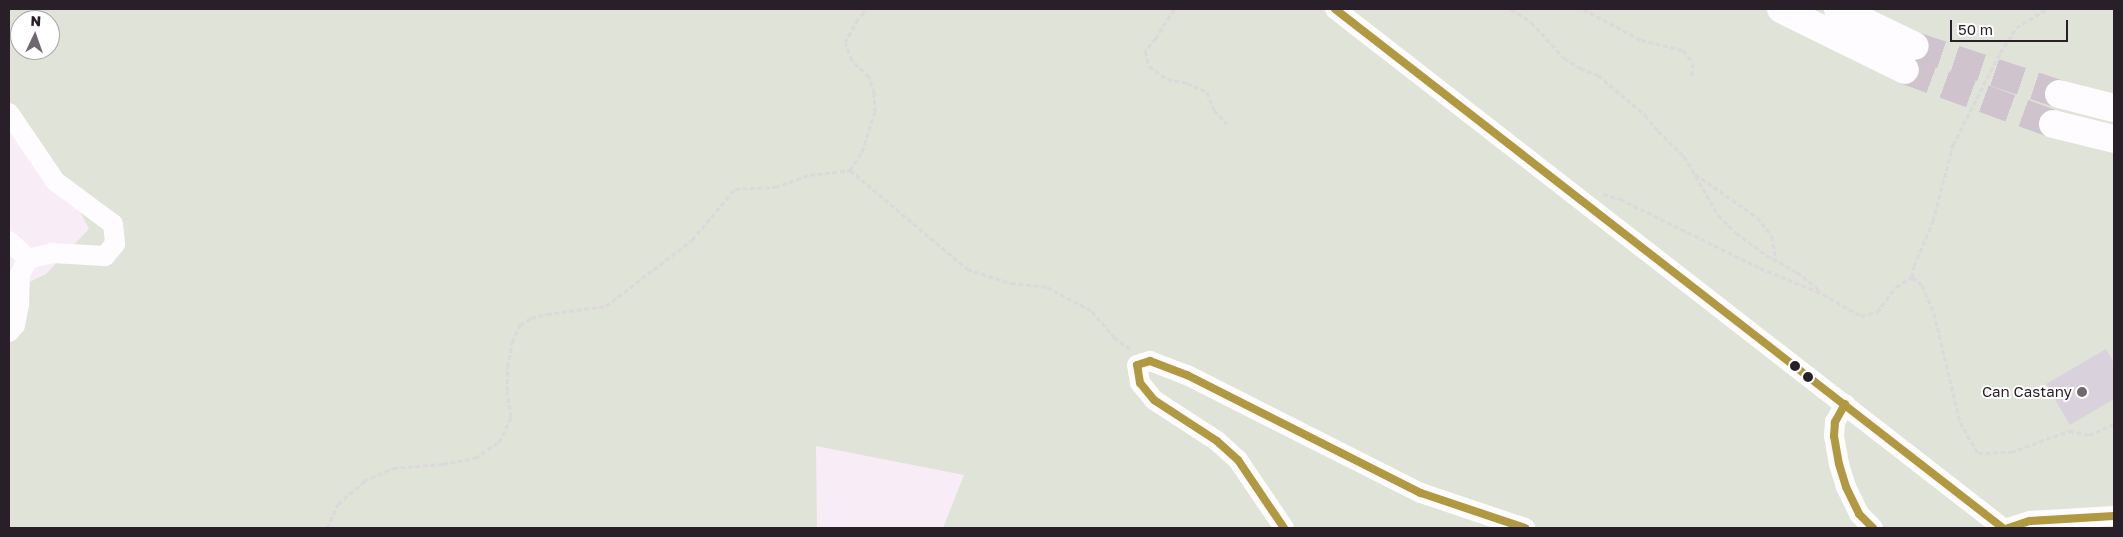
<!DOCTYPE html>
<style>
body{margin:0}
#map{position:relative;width:2123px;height:537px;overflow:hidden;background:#f8ecf6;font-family:"Golos Text",sans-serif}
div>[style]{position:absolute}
.green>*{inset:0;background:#e0e3d8}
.building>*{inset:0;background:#d9d2dc}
.highway-tunnel>*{height:28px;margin-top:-14px;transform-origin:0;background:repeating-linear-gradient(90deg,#cfc3cd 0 28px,transparent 0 42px)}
.path>*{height:3px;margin-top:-1.5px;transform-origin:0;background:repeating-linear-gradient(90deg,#dcd8db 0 5px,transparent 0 7.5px)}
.minor>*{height:20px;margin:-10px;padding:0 10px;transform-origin:10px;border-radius:10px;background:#fefcfe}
.highway>*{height:28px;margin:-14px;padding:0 14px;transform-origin:14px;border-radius:14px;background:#fefcfe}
.bus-1>*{height:8px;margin:-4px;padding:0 4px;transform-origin:4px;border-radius:4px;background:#b09941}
.dots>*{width:14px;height:14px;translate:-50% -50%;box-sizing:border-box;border:2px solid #fff;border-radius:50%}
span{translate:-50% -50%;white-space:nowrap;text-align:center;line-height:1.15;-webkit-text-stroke:4px #fff;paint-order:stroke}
.poi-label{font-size:15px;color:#291f28}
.right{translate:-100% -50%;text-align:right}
.frame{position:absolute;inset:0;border:10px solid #291f28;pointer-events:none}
.north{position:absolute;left:10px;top:10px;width:50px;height:50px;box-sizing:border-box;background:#fff;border:1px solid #a9a5a9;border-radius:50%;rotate:3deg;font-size:14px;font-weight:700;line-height:20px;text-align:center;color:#291f28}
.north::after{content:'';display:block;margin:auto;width:18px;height:22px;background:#716770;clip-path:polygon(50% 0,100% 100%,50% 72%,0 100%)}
.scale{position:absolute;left:1950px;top:20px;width:118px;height:22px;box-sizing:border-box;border:2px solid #291f28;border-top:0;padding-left:6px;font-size:15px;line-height:18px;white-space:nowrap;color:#291f28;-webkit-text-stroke:4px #fff;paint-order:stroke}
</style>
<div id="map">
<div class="green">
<div style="clip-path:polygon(evenodd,9px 9px,2114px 9px,2114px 528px,943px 528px,964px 475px,816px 446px,817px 528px,9px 528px,9px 292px,46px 274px,89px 229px,59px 171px,9px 102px,9px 9px,20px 20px,50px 20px,50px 50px,20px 50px,20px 20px)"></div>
</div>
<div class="building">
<div style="clip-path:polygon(2106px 349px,2114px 363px,2114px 399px,2070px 425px,2046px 384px)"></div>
</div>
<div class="highway-tunnel">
<div style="left:1915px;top:46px;width:152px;rotate:18.4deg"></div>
<div style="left:1905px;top:70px;width:158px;rotate:20deg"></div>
</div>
<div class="path">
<div style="left:1174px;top:9px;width:34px;rotate:122deg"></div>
<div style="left:1156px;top:38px;width:17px;rotate:130deg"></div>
<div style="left:1145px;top:51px;width:16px;rotate:75deg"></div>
<div style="left:1149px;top:66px;width:22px;rotate:36deg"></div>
<div style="left:1167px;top:79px;width:20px;rotate:11deg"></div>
<div style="left:1187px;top:83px;width:22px;rotate:24deg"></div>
<div style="left:1207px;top:92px;width:19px;rotate:69deg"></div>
<div style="left:1214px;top:110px;width:19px;rotate:47deg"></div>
<div style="left:1511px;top:9px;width:24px;rotate:33deg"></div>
<div style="left:1531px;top:22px;width:49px;rotate:47.5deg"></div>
<div style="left:1564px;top:58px;width:19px;rotate:32deg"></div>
<div style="left:1580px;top:68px;width:19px;rotate:21deg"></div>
<div style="left:1598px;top:75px;width:62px;rotate:40.4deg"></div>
<div style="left:1645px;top:115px;width:21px;rotate:51deg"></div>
<div style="left:1658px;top:131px;width:36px;rotate:44deg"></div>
<div style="left:1684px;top:156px;width:68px;rotate:60deg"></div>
<div style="left:1718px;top:215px;width:25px;rotate:45deg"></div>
<div style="left:1736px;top:233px;width:37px;rotate:36deg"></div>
<div style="left:1766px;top:255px;width:35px;rotate:29deg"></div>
<div style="left:1797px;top:272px;width:28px;rotate:39deg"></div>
<div style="left:1583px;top:9px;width:66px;rotate:28.1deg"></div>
<div style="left:1641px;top:40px;width:43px;rotate:13.4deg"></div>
<div style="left:1683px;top:50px;width:16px;rotate:52deg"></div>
<div style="left:1693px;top:63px;width:15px;rotate:94deg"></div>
<div style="left:850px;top:170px;width:22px;rotate:-56deg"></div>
<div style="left:862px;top:152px;width:42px;rotate:-72deg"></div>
<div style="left:875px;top:112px;width:19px;rotate:-93deg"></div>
<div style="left:874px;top:93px;width:17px;rotate:-107deg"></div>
<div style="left:869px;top:77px;width:24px;rotate:-135deg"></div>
<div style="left:852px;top:60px;width:18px;rotate:-112deg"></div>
<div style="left:845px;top:43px;width:24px;rotate:-62deg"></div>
<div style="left:856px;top:22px;width:13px;rotate:-51deg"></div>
<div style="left:864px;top:12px;width:3px;rotate:-90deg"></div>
<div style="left:1695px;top:174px;width:75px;rotate:34.7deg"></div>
<div style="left:1757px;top:217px;width:24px;rotate:52deg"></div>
<div style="left:1772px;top:236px;width:24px;rotate:81deg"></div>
<div style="left:1603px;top:194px;width:18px;rotate:16deg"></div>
<div style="left:1620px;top:199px;width:156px;rotate:26.2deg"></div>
<div style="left:1760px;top:268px;width:68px;rotate:22.4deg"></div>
<div style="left:1823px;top:294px;width:44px;rotate:30.1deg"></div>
<div style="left:1861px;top:316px;width:16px;rotate:-14deg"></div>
<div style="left:1877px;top:312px;width:31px;rotate:-53deg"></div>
<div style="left:1896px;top:287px;width:19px;rotate:-32deg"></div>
<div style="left:1912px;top:277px;width:11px;rotate:-80deg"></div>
<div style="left:1914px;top:266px;width:49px;rotate:-67.1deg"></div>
<div style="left:1933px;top:221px;width:79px;rotate:-75.3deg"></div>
<div style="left:1953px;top:145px;width:103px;rotate:-62.9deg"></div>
<div style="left:2000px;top:53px;width:30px;rotate:-57deg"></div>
<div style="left:2016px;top:28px;width:36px;rotate:-32deg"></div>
<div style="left:1912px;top:277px;width:13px;rotate:39deg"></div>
<div style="left:1922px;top:285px;width:30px;rotate:67deg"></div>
<div style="left:1934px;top:313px;width:112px;rotate:76.6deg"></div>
<div style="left:1960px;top:422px;width:36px;rotate:60deg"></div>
<div style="left:1978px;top:453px;width:33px;rotate:-2deg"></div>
<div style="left:2011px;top:452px;width:62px;rotate:-19.9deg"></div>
<div style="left:2069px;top:431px;width:20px;rotate:11deg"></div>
<div style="left:2089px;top:435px;width:27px;rotate:-24deg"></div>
<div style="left:327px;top:528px;width:26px;rotate:-65deg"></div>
<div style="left:338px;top:504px;width:35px;rotate:-41deg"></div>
<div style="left:364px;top:481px;width:32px;rotate:-24deg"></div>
<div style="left:393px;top:468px;width:50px;rotate:-4.6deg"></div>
<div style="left:443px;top:464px;width:33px;rotate:-11deg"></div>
<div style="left:475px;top:458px;width:29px;rotate:-34deg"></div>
<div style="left:499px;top:442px;width:28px;rotate:-64deg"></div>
<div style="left:511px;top:417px;width:26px;rotate:-99deg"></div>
<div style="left:507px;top:391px;width:24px;rotate:-88deg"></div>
<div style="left:508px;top:367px;width:25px;rotate:-81deg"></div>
<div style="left:512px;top:342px;width:19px;rotate:-65deg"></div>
<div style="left:520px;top:325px;width:13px;rotate:-32deg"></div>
<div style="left:531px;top:318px;width:16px;rotate:-14deg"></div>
<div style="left:547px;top:314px;width:60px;rotate:-7.7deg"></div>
<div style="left:606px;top:306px;width:108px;rotate:-37.5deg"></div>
<div style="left:692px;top:240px;width:67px;rotate:-49.9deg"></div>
<div style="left:735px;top:189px;width:40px;rotate:-2.9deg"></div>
<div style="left:775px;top:187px;width:37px;rotate:-19deg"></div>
<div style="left:810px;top:175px;width:40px;rotate:-7.1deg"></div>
<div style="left:850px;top:170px;width:153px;rotate:40.2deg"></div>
<div style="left:967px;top:269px;width:46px;rotate:17.7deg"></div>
<div style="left:1011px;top:283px;width:36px;rotate:6deg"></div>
<div style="left:1047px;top:287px;width:51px;rotate:28.1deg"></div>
<div style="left:1092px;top:311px;width:34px;rotate:50deg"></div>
<div style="left:1114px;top:337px;width:21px;rotate:37deg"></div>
</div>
<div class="minor">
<div style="left:1335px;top:9px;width:846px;rotate:37.85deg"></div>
<div style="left:9px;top:113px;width:82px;rotate:55.9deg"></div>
<div style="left:55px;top:181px;width:72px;rotate:36.6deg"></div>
<div style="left:113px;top:224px;width:20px;rotate:84deg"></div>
<div style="left:115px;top:244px;width:16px;rotate:130deg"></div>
<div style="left:105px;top:256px;width:53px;rotate:-176.8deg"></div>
<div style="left:52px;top:253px;width:25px;rotate:166deg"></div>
<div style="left:9px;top:241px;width:26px;rotate:43deg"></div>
<div style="left:9px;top:332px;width:9px;rotate:-49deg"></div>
<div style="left:15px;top:325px;width:21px;rotate:-79deg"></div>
<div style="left:19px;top:304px;width:30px;rotate:-88deg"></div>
<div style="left:20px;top:274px;width:17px;rotate:-62deg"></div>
<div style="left:1845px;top:404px;width:21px;rotate:119deg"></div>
<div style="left:1835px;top:422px;width:14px;rotate:94deg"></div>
<div style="left:1834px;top:436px;width:28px;rotate:80deg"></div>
<div style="left:1839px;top:464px;width:24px;rotate:73deg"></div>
<div style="left:1846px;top:487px;width:30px;rotate:64deg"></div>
<div style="left:1859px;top:514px;width:20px;rotate:45deg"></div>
<div style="left:1284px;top:528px;width:82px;rotate:-124.1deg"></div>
<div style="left:1238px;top:460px;width:28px;rotate:-138deg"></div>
<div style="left:1217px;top:441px;width:75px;rotate:-146.9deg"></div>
<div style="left:1154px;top:400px;width:22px;rotate:-129deg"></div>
<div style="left:1140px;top:383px;width:18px;rotate:-99deg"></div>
<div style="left:1137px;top:365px;width:14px;rotate:-17deg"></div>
<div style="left:1150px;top:361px;width:40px;rotate:21deg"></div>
<div style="left:1187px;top:375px;width:262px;rotate:26.8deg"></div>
<div style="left:1421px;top:493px;width:110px;rotate:18.6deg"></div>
<div style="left:2008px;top:528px;width:23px;rotate:-18deg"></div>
<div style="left:2030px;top:521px;width:84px;rotate:-3.4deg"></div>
</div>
<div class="highway">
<div style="left:1781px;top:9px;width:138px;rotate:26.2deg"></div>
<div style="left:1838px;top:9px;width:85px;rotate:25.7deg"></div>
<div style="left:2059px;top:94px;width:57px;rotate:14.3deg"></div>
<div style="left:2053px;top:124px;width:63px;rotate:13.8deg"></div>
</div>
<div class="bus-1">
<div style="left:1335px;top:9px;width:846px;rotate:37.85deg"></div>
<div style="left:1845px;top:404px;width:21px;rotate:119deg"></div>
<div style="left:1835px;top:422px;width:14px;rotate:94deg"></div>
<div style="left:1834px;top:436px;width:28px;rotate:80deg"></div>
<div style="left:1839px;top:464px;width:24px;rotate:73deg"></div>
<div style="left:1846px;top:487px;width:30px;rotate:64deg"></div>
<div style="left:1859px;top:514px;width:20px;rotate:45deg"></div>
<div style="left:1284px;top:528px;width:82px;rotate:-124.1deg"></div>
<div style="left:1238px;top:460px;width:28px;rotate:-138deg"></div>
<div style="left:1217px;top:441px;width:75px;rotate:-146.9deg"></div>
<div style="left:1154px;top:400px;width:22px;rotate:-129deg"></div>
<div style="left:1140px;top:383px;width:18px;rotate:-99deg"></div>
<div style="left:1137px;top:365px;width:14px;rotate:-17deg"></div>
<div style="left:1150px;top:361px;width:40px;rotate:21deg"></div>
<div style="left:1187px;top:375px;width:262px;rotate:26.8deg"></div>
<div style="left:1421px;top:493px;width:110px;rotate:18.6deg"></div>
<div style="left:2008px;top:528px;width:23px;rotate:-18deg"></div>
<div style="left:2030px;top:521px;width:84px;rotate:-3.4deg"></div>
</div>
<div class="dots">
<div style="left:1795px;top:366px;background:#291f28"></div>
<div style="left:1808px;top:377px;background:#291f28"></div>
<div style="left:2082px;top:392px;background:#716770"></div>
</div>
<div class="poi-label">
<span class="right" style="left:2072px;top:392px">Can Castany</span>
</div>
<div class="frame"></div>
<div class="north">N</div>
<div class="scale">50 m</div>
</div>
